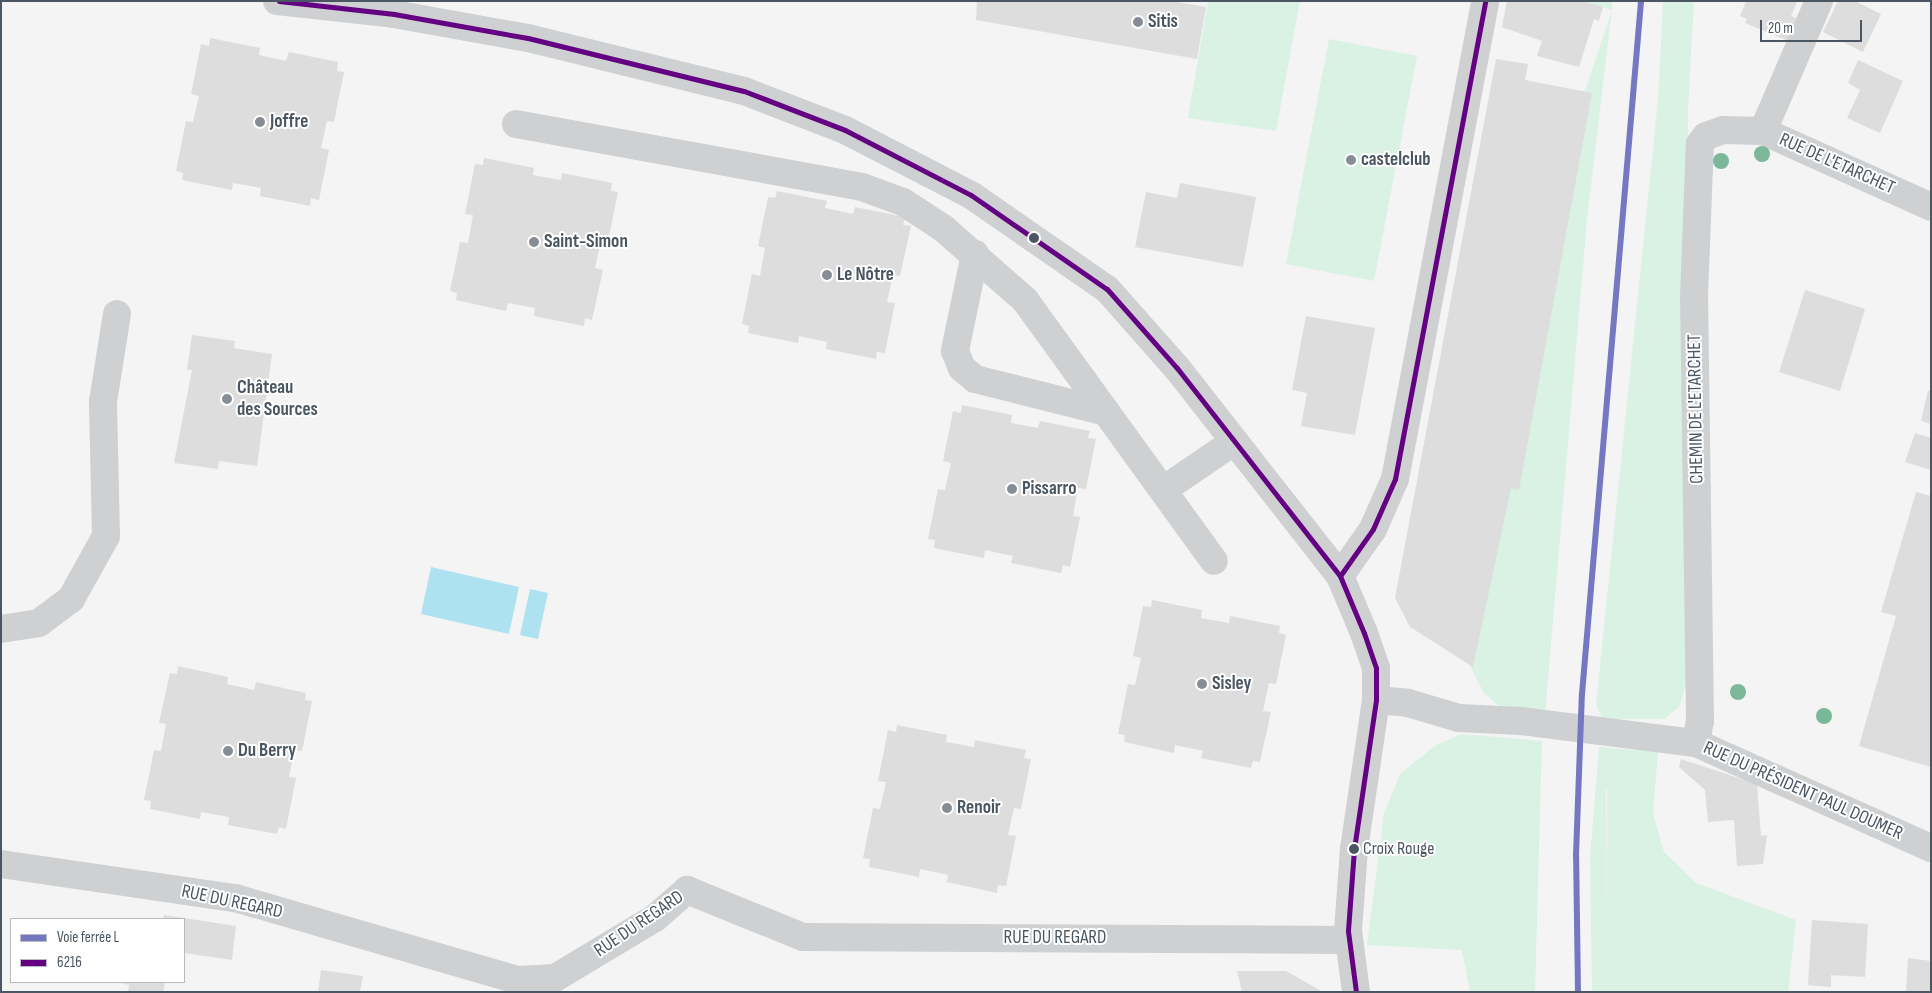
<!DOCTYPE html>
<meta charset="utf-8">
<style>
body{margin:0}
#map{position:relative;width:1932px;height:993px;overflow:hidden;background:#f4f4f4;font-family:"Sofia Sans Condensed",sans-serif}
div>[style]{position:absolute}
.green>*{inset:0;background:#d9f2e3}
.water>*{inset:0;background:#aee2f0}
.building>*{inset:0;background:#ddddde}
.minor>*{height:28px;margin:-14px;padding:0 14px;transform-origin:14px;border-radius:14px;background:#ced0d2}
.bus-1>*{height:5px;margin:-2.5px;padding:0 2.5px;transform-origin:2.5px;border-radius:2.5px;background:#640082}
.rail-1>*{height:6px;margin:-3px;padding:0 3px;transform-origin:3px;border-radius:3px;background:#7577c0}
.trees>*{width:16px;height:16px;margin:-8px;border-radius:50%;background:#7ab899}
.dots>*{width:14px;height:14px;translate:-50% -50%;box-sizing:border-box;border:2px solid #fff;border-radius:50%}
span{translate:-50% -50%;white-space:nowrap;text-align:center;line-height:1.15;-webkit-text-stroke:4px #fff;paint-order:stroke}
.bus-label{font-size:18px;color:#4a5661}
.left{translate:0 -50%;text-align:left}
.poi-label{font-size:19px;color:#4a5661;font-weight:700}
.street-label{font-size:19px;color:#4a5661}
.frame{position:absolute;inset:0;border:2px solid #4a5661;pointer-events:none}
.legend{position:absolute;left:10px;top:918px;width:175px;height:65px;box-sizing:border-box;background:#fff;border:1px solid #b7bbc0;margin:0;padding:6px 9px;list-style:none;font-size:15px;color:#4a5661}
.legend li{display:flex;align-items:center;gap:10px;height:25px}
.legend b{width:25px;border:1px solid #b7bbc0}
.scale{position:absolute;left:1760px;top:20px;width:102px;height:22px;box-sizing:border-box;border:2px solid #4a5661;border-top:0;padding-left:6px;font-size:15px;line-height:18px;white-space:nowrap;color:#4a5661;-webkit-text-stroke:4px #fff;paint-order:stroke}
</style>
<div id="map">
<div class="green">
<div style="clip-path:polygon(1208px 1px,1300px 1px,1276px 131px,1188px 118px)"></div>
<div style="clip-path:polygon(1582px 1px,1612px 1px,1612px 9px,1587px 219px,1545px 715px,1504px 710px,1484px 693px,1468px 662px,1580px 90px,1585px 91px,1612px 10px)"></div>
<div style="clip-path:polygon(1663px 1px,1694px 1px,1688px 109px,1689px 675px,1679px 707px,1664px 719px,1603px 719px,1596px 705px,1658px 100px)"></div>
<div style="clip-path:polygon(1329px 39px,1417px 56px,1374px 281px,1286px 264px)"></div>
<div style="clip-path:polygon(1462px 734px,1542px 741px,1535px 992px,1470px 992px,1462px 950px,1367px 945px,1384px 813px,1400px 774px,1436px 745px)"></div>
<div style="clip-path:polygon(evenodd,1599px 747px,1658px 752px,1653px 813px,1664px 852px,1696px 883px,1796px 920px,1788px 992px,1592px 992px,1590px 858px,1599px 747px,1606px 786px,1607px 789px,1607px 947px,1607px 946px,1606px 786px)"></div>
</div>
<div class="water">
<div style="clip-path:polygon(431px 567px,519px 587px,509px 634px,421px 614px)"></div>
<div style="clip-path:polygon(530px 589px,548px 593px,538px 639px,520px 635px)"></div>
</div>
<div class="building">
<div style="clip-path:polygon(977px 1px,1171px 1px,1206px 7px,1197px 59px,976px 20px)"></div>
<div style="clip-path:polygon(1507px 1px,1582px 1px,1603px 7px,1599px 21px,1594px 19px,1579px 67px,1537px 56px,1542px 41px,1502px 27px)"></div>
<div style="clip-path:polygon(1746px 1px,1797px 2px,1791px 16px,1800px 20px,1791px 42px,1745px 23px,1747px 19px,1740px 16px)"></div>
<div style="clip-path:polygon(1838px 1px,1855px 1px,1881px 14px,1863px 52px,1823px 32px)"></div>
<div style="clip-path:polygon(210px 38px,260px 48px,259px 55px,286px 61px,289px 52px,338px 62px,337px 71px,344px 72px,334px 122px,327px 121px,321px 148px,329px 150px,319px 200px,311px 198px,310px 206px,260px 196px,261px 188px,233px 183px,232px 190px,182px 180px,183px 173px,176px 171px,186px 121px,193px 122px,199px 96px,191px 94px,201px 44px,209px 46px)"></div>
<div style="clip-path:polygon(1496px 59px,1528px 64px,1525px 80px,1592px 93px,1519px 490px,1511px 488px,1473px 667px,1410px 627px,1395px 598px)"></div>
<div style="clip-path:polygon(1858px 60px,1903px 81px,1880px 133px,1847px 118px,1860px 90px,1848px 83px)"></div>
<div style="clip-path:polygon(484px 158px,534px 168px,533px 175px,561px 180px,562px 173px,612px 183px,611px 191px,618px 192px,608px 242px,601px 241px,595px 268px,603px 270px,592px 320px,585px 318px,584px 326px,534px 316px,535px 308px,508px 303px,506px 311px,456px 300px,457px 293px,450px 291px,460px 242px,468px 243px,473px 215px,465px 214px,475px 164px,483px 165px)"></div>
<div style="clip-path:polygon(1180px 183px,1256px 197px,1243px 267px,1135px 247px,1146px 192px,1177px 198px)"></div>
<div style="clip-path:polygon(777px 191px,827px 201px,825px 208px,853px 214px,855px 207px,905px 217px,903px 225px,911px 226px,900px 276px,893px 275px,887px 302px,895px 303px,885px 353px,877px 352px,876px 359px,826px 349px,827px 342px,799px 336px,798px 343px,748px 333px,749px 326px,742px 324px,752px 274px,760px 276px,765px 248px,758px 246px,768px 197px,775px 198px)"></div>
<div style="clip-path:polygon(1805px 290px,1865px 309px,1840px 391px,1779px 372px)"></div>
<div style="clip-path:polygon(1306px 316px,1375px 328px,1355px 435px,1301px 426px,1307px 393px,1292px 390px)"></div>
<div style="clip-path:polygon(192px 335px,235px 341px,234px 348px,272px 354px,257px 466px,219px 461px,218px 469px,174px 463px,192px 370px,187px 370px)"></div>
<div style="clip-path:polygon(1928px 390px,1931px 391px,1931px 424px,1921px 421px)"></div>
<div style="clip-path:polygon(962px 405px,1012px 415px,1011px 423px,1038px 428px,1040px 421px,1090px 431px,1088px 438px,1096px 439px,1086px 489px,1078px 488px,1073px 516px,1080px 517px,1070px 567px,1063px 565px,1061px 573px,1011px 563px,1013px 556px,985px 550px,984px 558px,934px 548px,935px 540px,928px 539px,938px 489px,945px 490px,951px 463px,943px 461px,953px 411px,961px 413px)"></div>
<div style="clip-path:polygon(1915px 433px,1931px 438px,1931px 470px,1905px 462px)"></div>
<div style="clip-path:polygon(1916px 492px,1931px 496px,1931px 767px,1859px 746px,1896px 616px,1881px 612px)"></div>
<div style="clip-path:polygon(1152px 600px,1202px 610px,1201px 618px,1229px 623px,1230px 616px,1280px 626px,1279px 633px,1286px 635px,1276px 684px,1269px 683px,1263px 711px,1271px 712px,1260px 762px,1253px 761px,1251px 768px,1201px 758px,1203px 751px,1175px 745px,1174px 753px,1124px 742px,1125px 735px,1118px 734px,1128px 684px,1135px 685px,1141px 658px,1133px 656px,1143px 606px,1151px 607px)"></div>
<div style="clip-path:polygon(178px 666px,228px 677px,227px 684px,254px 690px,256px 682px,306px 693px,305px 700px,312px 701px,302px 751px,294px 750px,289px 777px,296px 778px,286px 829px,279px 827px,277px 834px,228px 825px,229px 817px,201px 812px,200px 819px,150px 809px,151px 801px,144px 800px,154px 750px,161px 751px,166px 724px,159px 723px,170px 673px,177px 674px)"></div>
<div style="clip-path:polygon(897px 725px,947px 735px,946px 742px,974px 747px,975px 740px,1026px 750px,1024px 758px,1031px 759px,1021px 809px,1014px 808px,1008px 835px,1016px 836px,1006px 886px,998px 885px,997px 893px,947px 882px,948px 875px,920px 869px,919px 877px,869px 867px,870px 859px,863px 858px,873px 808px,880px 809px,886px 782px,878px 781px,888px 730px,896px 732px)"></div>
<div style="clip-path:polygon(1681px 759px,1757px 784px,1761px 836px,1767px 835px,1763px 864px,1737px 866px,1734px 820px,1708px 822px,1705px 790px,1679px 767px)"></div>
<div style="clip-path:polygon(164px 915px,236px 926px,232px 960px,184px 953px,184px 919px,163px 919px)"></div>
<div style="clip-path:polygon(1812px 920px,1868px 924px,1865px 977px,1831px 975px,1831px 987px,1808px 985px)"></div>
<div style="clip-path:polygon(1908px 958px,1931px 961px,1931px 992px,1906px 992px)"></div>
<div style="clip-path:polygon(321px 970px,363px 976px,360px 992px,318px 992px)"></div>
<div style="clip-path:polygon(1237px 971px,1286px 971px,1323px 992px,1242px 992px)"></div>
<div style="clip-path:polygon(117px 982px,165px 982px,163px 992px,128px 992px,129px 985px)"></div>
</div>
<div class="minor">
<div style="left:277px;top:1px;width:118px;rotate:6.3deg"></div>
<div style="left:394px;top:14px;width:136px;rotate:10.2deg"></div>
<div style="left:528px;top:38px;width:222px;rotate:13.8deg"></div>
<div style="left:744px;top:91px;width:108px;rotate:21.1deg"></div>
<div style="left:845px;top:130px;width:142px;rotate:27.3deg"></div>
<div style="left:971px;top:195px;width:165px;rotate:34.7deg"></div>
<div style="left:1107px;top:289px;width:106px;rotate:48.5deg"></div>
<div style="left:1177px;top:368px;width:264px;rotate:51.9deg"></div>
<div style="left:1340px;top:576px;width:62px;rotate:67.2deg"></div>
<div style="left:1364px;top:633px;width:37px;rotate:71deg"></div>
<div style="left:1376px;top:668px;width:32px;rotate:90deg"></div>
<div style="left:1376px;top:700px;width:151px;rotate:98.4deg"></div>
<div style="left:1354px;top:849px;width:82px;rotate:94.2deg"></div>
<div style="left:1348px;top:931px;width:62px;rotate:82.5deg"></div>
<div style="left:516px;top:124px;width:352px;rotate:10.3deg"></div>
<div style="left:862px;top:187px;width:44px;rotate:20.1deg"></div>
<div style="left:903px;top:202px;width:48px;rotate:33deg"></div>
<div style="left:943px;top:228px;width:109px;rotate:41.3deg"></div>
<div style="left:1025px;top:300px;width:322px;rotate:54.1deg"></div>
<div style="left:1763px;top:131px;width:142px;rotate:-66.7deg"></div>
<div style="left:975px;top:254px;width:99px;rotate:101.7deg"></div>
<div style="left:955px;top:351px;width:18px;rotate:68deg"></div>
<div style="left:962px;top:368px;width:17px;rotate:40deg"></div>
<div style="left:975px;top:379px;width:135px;rotate:14.1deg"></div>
<div style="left:1163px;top:490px;width:83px;rotate:-34.3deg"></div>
<div style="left:1340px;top:576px;width:57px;rotate:-54.9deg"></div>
<div style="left:1373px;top:529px;width:55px;rotate:-66.3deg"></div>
<div style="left:1395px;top:479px;width:486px;rotate:-79.3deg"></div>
<div style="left:1px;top:629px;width:38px;rotate:-9deg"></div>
<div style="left:39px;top:623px;width:40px;rotate:-37deg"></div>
<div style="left:71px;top:599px;width:72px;rotate:-60.9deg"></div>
<div style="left:106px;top:536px;width:134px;rotate:-91.3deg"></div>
<div style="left:103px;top:402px;width:89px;rotate:-81deg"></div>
<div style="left:1376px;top:700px;width:32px;rotate:5deg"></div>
<div style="left:1408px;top:703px;width:53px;rotate:16.4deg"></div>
<div style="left:1459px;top:718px;width:62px;rotate:2.8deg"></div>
<div style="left:1521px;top:721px;width:176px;rotate:7.2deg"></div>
<div style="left:1696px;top:743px;width:257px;rotate:24.1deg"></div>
<div style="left:1696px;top:743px;width:22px;rotate:-80deg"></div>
<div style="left:1700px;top:721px;width:424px;rotate:-90.8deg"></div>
<div style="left:1694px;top:297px;width:153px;rotate:-87.8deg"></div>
<div style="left:1700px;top:144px;width:10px;rotate:-53deg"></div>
<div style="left:1706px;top:136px;width:18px;rotate:-19deg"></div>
<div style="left:1723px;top:130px;width:40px;rotate:1.4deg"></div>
<div style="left:1763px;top:131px;width:184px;rotate:24.3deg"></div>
<div style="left:1px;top:864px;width:236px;rotate:8.3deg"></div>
<div style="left:235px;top:898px;width:295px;rotate:16.2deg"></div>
<div style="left:518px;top:980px;width:37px;rotate:-3deg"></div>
<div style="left:555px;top:978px;width:117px;rotate:-31deg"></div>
<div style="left:655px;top:918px;width:43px;rotate:-41.2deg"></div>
<div style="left:687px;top:890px;width:125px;rotate:22.1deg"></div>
<div style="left:803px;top:937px;width:545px;rotate:0.32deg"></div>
</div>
<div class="bus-1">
<div style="left:279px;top:1px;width:116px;rotate:6.4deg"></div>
<div style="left:394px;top:14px;width:136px;rotate:10.2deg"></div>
<div style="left:528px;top:38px;width:222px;rotate:13.8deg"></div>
<div style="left:744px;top:91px;width:108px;rotate:21.1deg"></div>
<div style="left:845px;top:130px;width:142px;rotate:27.3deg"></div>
<div style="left:971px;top:195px;width:165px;rotate:34.7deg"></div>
<div style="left:1107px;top:289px;width:106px;rotate:48.5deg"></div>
<div style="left:1177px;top:368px;width:264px;rotate:51.9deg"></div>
<div style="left:1340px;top:576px;width:62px;rotate:67.2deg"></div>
<div style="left:1364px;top:633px;width:37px;rotate:71deg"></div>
<div style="left:1376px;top:668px;width:32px;rotate:90deg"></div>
<div style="left:1376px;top:700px;width:151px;rotate:98.4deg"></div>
<div style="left:1354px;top:849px;width:82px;rotate:94.2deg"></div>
<div style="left:1348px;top:931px;width:62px;rotate:82.5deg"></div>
<div style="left:1340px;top:576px;width:57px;rotate:-54.9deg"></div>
<div style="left:1373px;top:529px;width:55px;rotate:-66.3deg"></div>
<div style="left:1395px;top:479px;width:486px;rotate:-79.3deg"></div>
</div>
<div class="rail-1">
<div style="left:1578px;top:992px;width:137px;rotate:-90.8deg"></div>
<div style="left:1576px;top:855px;width:161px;rotate:-87.9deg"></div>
<div style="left:1582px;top:694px;width:696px;rotate:-85.13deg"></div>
</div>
<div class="trees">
<div style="left:1762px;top:154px"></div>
<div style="left:1721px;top:161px"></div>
<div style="left:1738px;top:692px"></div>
<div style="left:1824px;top:716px"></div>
</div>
<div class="dots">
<div style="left:1138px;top:22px;background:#868d94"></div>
<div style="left:260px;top:122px;background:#868d94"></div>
<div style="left:1351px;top:160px;background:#868d94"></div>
<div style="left:1034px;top:238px;background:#4a5661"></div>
<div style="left:534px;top:242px;background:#868d94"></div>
<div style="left:827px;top:275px;background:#868d94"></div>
<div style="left:227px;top:399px;background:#868d94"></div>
<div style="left:1012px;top:489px;background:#868d94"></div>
<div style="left:1202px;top:684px;background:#868d94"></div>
<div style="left:228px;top:751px;background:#868d94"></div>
<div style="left:947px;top:808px;background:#868d94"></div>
<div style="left:1354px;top:849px;background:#4a5661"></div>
</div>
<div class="bus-label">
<span class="left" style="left:1363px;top:849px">Croix Rouge</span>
</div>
<div class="poi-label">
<span class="left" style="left:1148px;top:22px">Sitis</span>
<span class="left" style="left:270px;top:122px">Joffre</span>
<span class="left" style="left:1361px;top:160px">castelclub</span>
<span class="left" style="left:544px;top:242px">Saint-Simon</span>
<span class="left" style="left:837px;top:275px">Le Nôtre</span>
<span class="left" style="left:237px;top:399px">Château<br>des Sources</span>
<span class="left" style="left:1022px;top:489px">Pissarro</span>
<span class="left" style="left:1212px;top:684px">Sisley</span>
<span class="left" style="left:238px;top:751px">Du Berry</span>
<span class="left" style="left:957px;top:808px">Renoir</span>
</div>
<div class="street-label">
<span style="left:1837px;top:164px;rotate:24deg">RUE DE L'ETARCHET</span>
<span style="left:1696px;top:409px;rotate:-91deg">CHEMIN DE L'ETARCHET</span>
<span style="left:1803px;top:791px;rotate:24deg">RUE DU PRÉSIDENT PAUL DOUMER</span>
<span style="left:232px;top:902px;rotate:12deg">RUE DU REGARD</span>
<span style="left:639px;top:924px;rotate:-34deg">RUE DU REGARD</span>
<span style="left:1055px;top:938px">RUE DU REGARD</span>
</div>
<div class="frame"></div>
<ul class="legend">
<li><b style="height:6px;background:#7577c0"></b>Voie ferrée L</li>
<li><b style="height:6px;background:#640082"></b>6216</li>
</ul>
<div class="scale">20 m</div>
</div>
